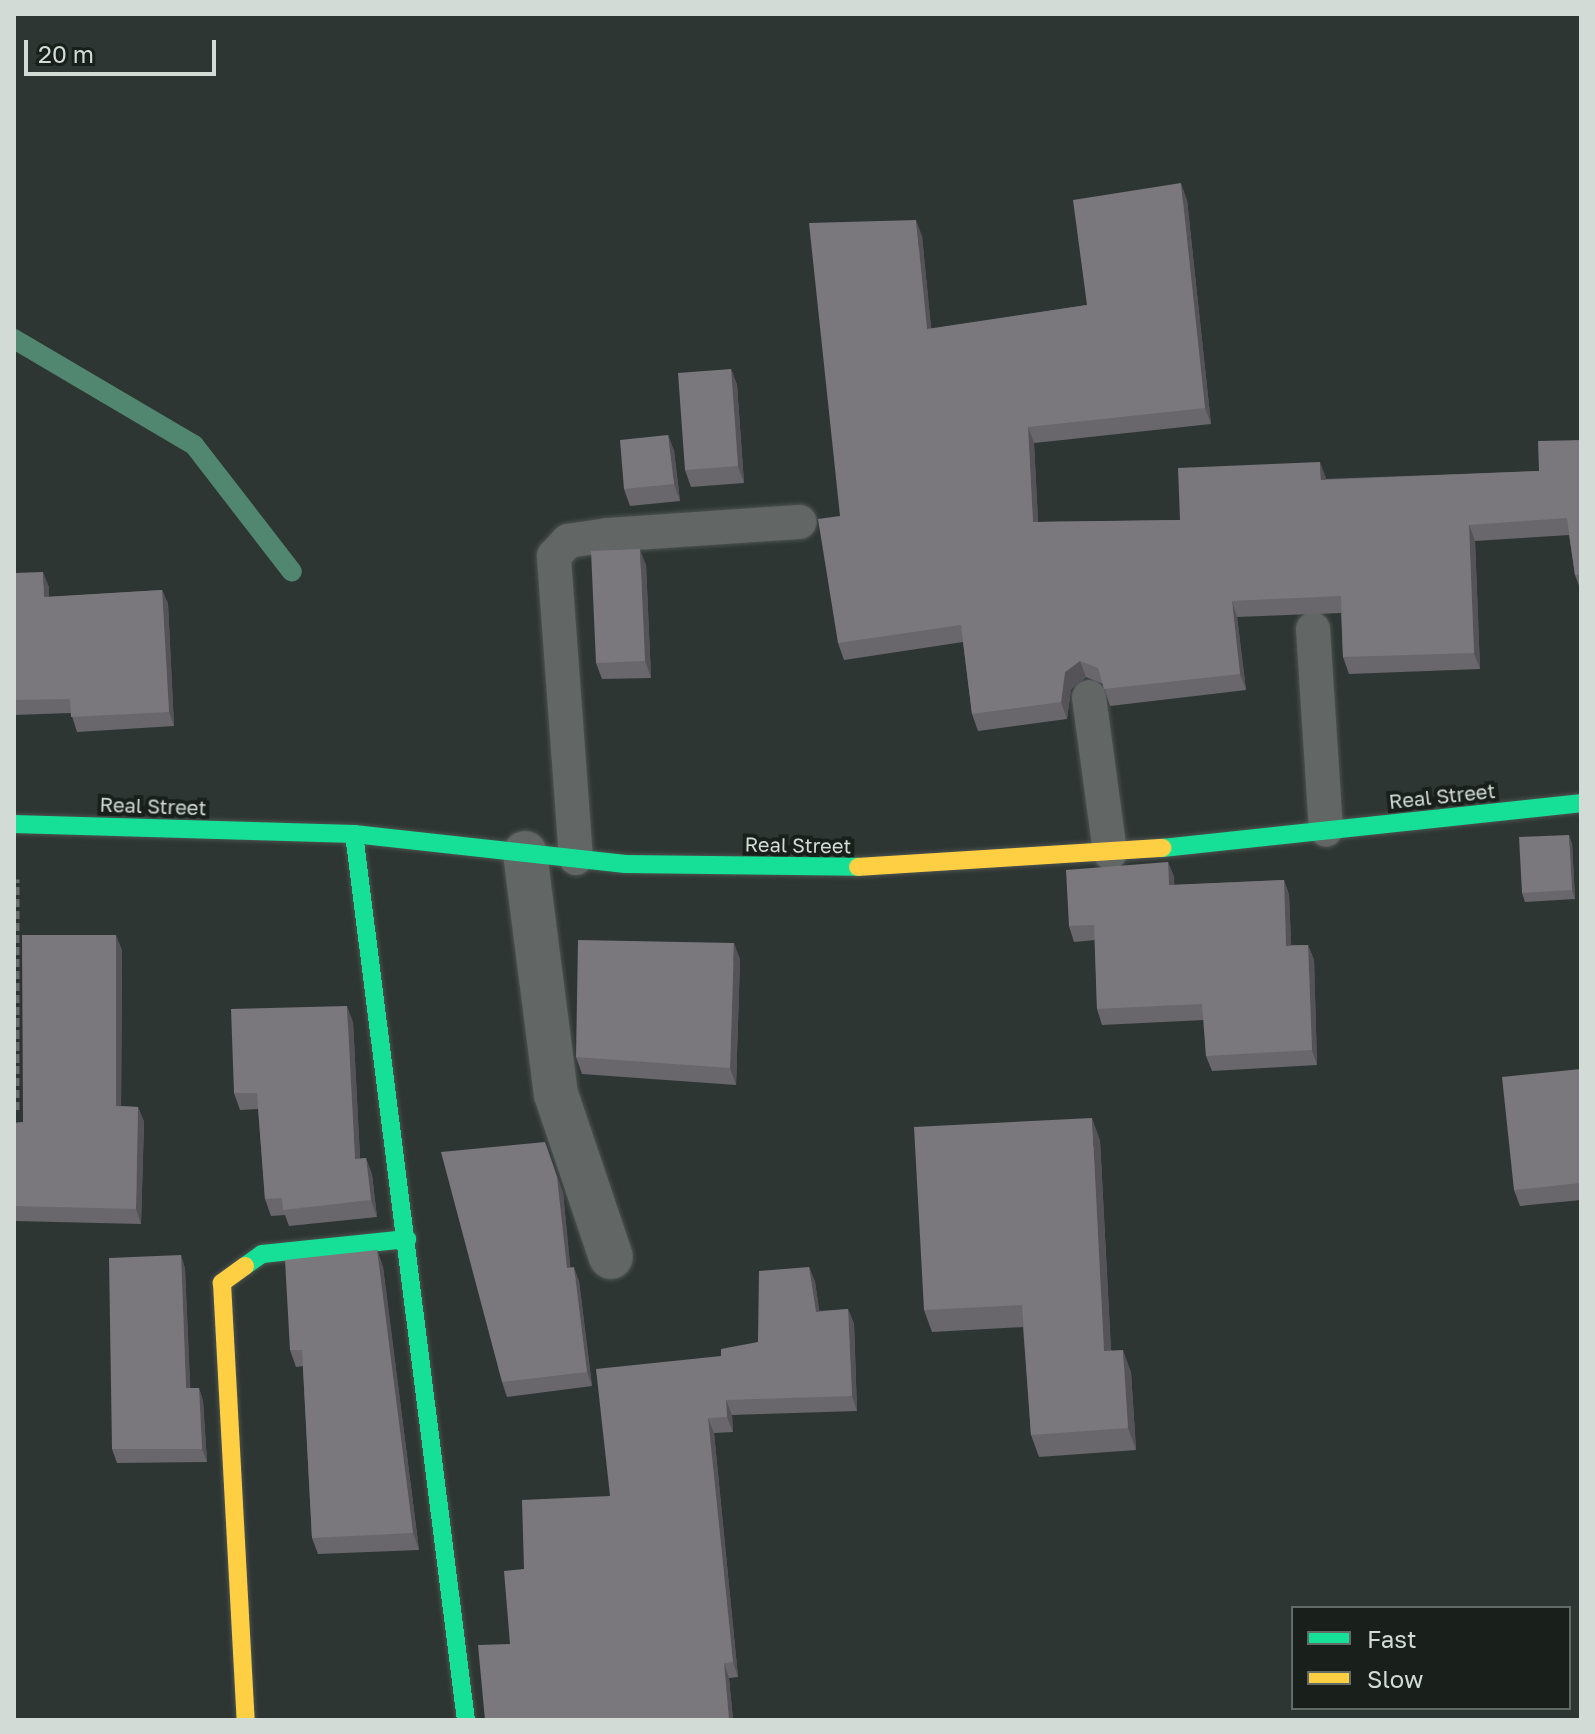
<!DOCTYPE html>
<style>
body{margin:0}
#map{position:relative;width:1595px;height:1734px;overflow:hidden;background:#2e3633;font-family:"Golos Text",sans-serif}
div>[style]{position:absolute}
.stream>*{height:20px;margin:-10px;padding:0 10px;transform-origin:10px;border-radius:10px;background:#518771}
.path>*{height:5px;margin-top:-2.5px;transform-origin:0;background:repeating-linear-gradient(90deg,#686c6a 0 8px,transparent 0 12px)}
.roads{filter:drop-shadow(0 0 2px #4c5350) drop-shadow(0 0 2px #4c5350)}
.lane>*{height:34px;margin:-17px;padding:0 17px;transform-origin:17px;border-radius:17px;background:#626664}
.street>*{height:44px;margin:-22px;padding:0 22px;transform-origin:22px;border-radius:22px;background:#626664}
.fast>*{height:18px;margin:-9px;padding:0 9px;transform-origin:9px;border-radius:9px;background:#16e098}
.slow>*{height:18px;margin:-9px;padding:0 9px;transform-origin:9px;border-radius:9px;background:#ffcf43}
.wall>*{inset:0;background:#69666c}
.shaded-wall>*{inset:0;background:#555358}
.building>*{inset:0;background:#7a777d}
span{translate:-50% -50%;white-space:nowrap;text-align:center;line-height:1.15;-webkit-text-stroke:8px #19201c;paint-order:stroke}
.street-label{font-size:20px;color:#d2dbd6}
.frame{position:absolute;inset:0;border:16px solid #d2dbd6;pointer-events:none}
.legend{position:absolute;left:1291px;top:1606px;width:280px;height:104px;box-sizing:border-box;background:#19201c;border:2px solid #636b66;margin:0;padding:10px 14px;list-style:none;font-size:24px;color:#d2dbd6}
.legend li{display:flex;align-items:center;gap:16px;height:40px}
.legend b{width:40px;border:2px solid #636b66}
.scale{position:absolute;left:24px;top:40px;width:192px;height:36px;box-sizing:border-box;border:4px solid #d2dbd6;border-top:0;padding-left:10px;font-size:24px;line-height:28px;white-space:nowrap;color:#d2dbd6;-webkit-text-stroke:6px #19201c;paint-order:stroke}
</style>
<div id="map">
<div class="stream">
<div style="left:14px;top:339px;width:209px;rotate:30.5deg"></div>
<div style="left:194px;top:445px;width:160px;rotate:52.3deg"></div>
</div>
<div class="path">
<div style="left:17px;top:1110px;width:231px;rotate:-90deg"></div>
</div>
<div class="roads">
<div class="lane">
<div style="left:1313px;top:629px;width:201px;rotate:86.3deg"></div>
<div style="left:1089px;top:697px;width:157px;rotate:82.3deg"></div>
<div style="left:576px;top:858px;width:303px;rotate:-94.2deg"></div>
<div style="left:554px;top:556px;width:21px;rotate:-47deg"></div>
<div style="left:568px;top:541px;width:40px;rotate:-8.5deg"></div>
<div style="left:608px;top:535px;width:192px;rotate:-3.9deg"></div>
</div>
<div class="street">
<div style="left:525px;top:853px;width:243px;rotate:82.7deg"></div>
<div style="left:556px;top:1094px;width:172px;rotate:71.4deg"></div>
</div>
<div class="fast">
<div style="left:14px;top:824px;width:340px;rotate:1.7deg"></div>
<div style="left:354px;top:834px;width:273px;rotate:6.3deg"></div>
<div style="left:625px;top:864px;width:233px;rotate:0.7deg"></div>
<div style="left:354px;top:834px;width:893px;rotate:82.8deg"></div>
<div style="left:1162px;top:848px;width:421px;rotate:-6.1deg"></div>
<div style="left:245px;top:1266px;width:21px;rotate:-35deg"></div>
<div style="left:262px;top:1254px;width:146px;rotate:-5.9deg"></div>
</div>
<div class="slow">
<div style="left:858px;top:867px;width:305px;rotate:-3.6deg"></div>
<div style="left:245px;top:1266px;width:29px;rotate:144deg"></div>
<div style="left:222px;top:1283px;width:438px;rotate:86.9deg"></div>
</div>
</div>
<div class="wall">
<div style="clip-path:polygon(1187px 200px,1211px 424px,1034px 443px,1038px 522px,1180px 520px,1326px 479px,1539px 471px,1581px 440px,1581px 591px,1575px 575px,1569px 535px,1475px 541px,1480px 669px,1349px 674px,1343px 657px,1341px 613px,1237px 617px,1246px 690px,1110px 706px,1103px 684px,1086px 677px,1071px 689px,1067px 719px,978px 731px,972px 714px,963px 642px,844px 660px,838px 643px,840px 516px,922px 236px,931px 329px,1087px 305px)"></div>
<div style="clip-path:polygon(731px 369px,737px 385px,744px 483px,691px 487px,685px 470px)"></div>
<div style="clip-path:polygon(668px 435px,674px 451px,680px 501px,630px 506px,624px 489px)"></div>
<div style="clip-path:polygon(646px 565px,651px 678px,602px 679px,596px 663px)"></div>
<div style="clip-path:polygon(14px 573px,49px 587px,49px 597px,162px 590px,168px 604px,174px 726px,77px 732px,71px 713px,14px 715px)"></div>
<div style="clip-path:polygon(1572px 843px,1575px 899px,1525px 902px,1522px 893px)"></div>
<div style="clip-path:polygon(1168px 862px,1174px 877px,1174px 885px,1284px 880px,1289px 895px,1291px 945px,1308px 945px,1314px 960px,1317px 1065px,1212px 1071px,1206px 1056px,1204px 1020px,1102px 1025px,1097px 1009px,1095px 940px,1074px 942px,1069px 926px)"></div>
<div style="clip-path:polygon(122px 950px,121px 1106px,138px 1107px,144px 1122px,141px 1224px,14px 1221px,14px 1123px,23px 1122px)"></div>
<div style="clip-path:polygon(740px 959px,736px 1085px,582px 1074px,576px 1057px)"></div>
<div style="clip-path:polygon(353px 1022px,360px 1159px,366px 1158px,372px 1175px,377px 1217px,289px 1226px,285px 1215px,271px 1216px,265px 1199px,258px 1109px,240px 1110px,234px 1093px)"></div>
<div style="clip-path:polygon(1581px 1069px,1581px 1200px,1520px 1206px,1514px 1190px)"></div>
<div style="clip-path:polygon(1100px 1140px,1111px 1350px,1131px 1372px,1136px 1450px,1039px 1457px,1031px 1435px,1023px 1327px,932px 1332px,924px 1310px)"></div>
<div style="clip-path:polygon(563px 1192px,570px 1267px,579px 1281px,592px 1386px,507px 1397px,502px 1382px)"></div>
<div style="clip-path:polygon(377px 1250px,383px 1267px,419px 1550px,318px 1554px,312px 1538px,303px 1366px,296px 1367px,290px 1350px)"></div>
<div style="clip-path:polygon(181px 1255px,185px 1269px,190px 1388px,199px 1388px,203px 1401px,207px 1462px,117px 1463px,112px 1449px)"></div>
<div style="clip-path:polygon(809px 1267px,815px 1282px,819px 1311px,848px 1309px,854px 1324px,857px 1411px,732px 1415px,733px 1432px,714px 1433px,738px 1677px,729px 1678px,733px 1720px,485px 1720px,510px 1644px,524px 1569px,610px 1496px,721px 1356px,758px 1342px)"></div>
</div>
<div class="shaded-wall">
<div style="clip-path:polygon(1181px 183px,1187px 200px,1211px 424px,1205px 408px)"></div>
<div style="clip-path:polygon(916px 220px,922px 236px,933px 346px,927px 329px)"></div>
<div style="clip-path:polygon(731px 369px,737px 385px,744px 483px,738px 466px)"></div>
<div style="clip-path:polygon(1028px 427px,1034px 443px,1039px 539px,1033px 522px)"></div>
<div style="clip-path:polygon(668px 435px,674px 451px,680px 501px,674px 484px)"></div>
<div style="clip-path:polygon(1320px 462px,1326px 478px,1327px 496px,1321px 480px)"></div>
<div style="clip-path:polygon(1469px 525px,1475px 541px,1480px 669px,1474px 653px)"></div>
<div style="clip-path:polygon(640px 549px,646px 565px,651px 678px,645px 661px)"></div>
<div style="clip-path:polygon(43px 572px,49px 587px,49px 612px,44px 597px)"></div>
<div style="clip-path:polygon(162px 590px,168px 604px,174px 726px,169px 712px)"></div>
<div style="clip-path:polygon(1232px 601px,1237px 617px,1246px 690px,1240px 674px)"></div>
<div style="clip-path:polygon(1080px 661px,1086px 677px,1071px 689px,1067px 719px,1061px 702px,1065px 672px)"></div>
<div style="clip-path:polygon(1569px 835px,1572px 843px,1575px 899px,1572px 890px)"></div>
<div style="clip-path:polygon(1168px 862px,1174px 877px,1175px 900px,1169px 885px)"></div>
<div style="clip-path:polygon(1284px 880px,1289px 895px,1292px 961px,1286px 946px)"></div>
<div style="clip-path:polygon(116px 935px,122px 950px,121px 1121px,116px 1106px)"></div>
<div style="clip-path:polygon(734px 943px,740px 959px,736px 1085px,730px 1068px)"></div>
<div style="clip-path:polygon(1308px 945px,1314px 960px,1317px 1065px,1312px 1050px)"></div>
<div style="clip-path:polygon(347px 1006px,353px 1022px,361px 1176px,355px 1159px)"></div>
<div style="clip-path:polygon(138px 1107px,144px 1122px,141px 1224px,136px 1209px)"></div>
<div style="clip-path:polygon(1092px 1118px,1100px 1140px,1112px 1373px,1104px 1351px)"></div>
<div style="clip-path:polygon(545px 1142px,563px 1192px,572px 1283px,567px 1268px)"></div>
<div style="clip-path:polygon(366px 1158px,372px 1175px,377px 1217px,371px 1200px)"></div>
<div style="clip-path:polygon(377px 1250px,383px 1267px,419px 1550px,413px 1533px)"></div>
<div style="clip-path:polygon(181px 1255px,185px 1269px,191px 1401px,186px 1388px)"></div>
<div style="clip-path:polygon(574px 1267px,579px 1281px,592px 1386px,587px 1372px)"></div>
<div style="clip-path:polygon(809px 1267px,815px 1282px,822px 1327px,816px 1312px)"></div>
<div style="clip-path:polygon(848px 1309px,854px 1324px,857px 1411px,852px 1396px)"></div>
<div style="clip-path:polygon(1123px 1350px,1131px 1372px,1136px 1450px,1128px 1428px)"></div>
<div style="clip-path:polygon(199px 1388px,203px 1401px,207px 1462px,202px 1449px)"></div>
<div style="clip-path:polygon(726px 1400px,732px 1415px,733px 1432px,727px 1417px)"></div>
<div style="clip-path:polygon(708px 1418px,714px 1433px,738px 1677px,733px 1662px)"></div>
<div style="clip-path:polygon(724px 1663px,729px 1678px,733px 1720px,729px 1720px)"></div>
</div>
<div class="building">
<div style="clip-path:polygon(1181px 183px,1205px 408px,1028px 427px,1033px 522px,1180px 520px,1178px 468px,1320px 462px,1321px 480px,1539px 471px,1538px 441px,1581px 440px,1581px 574px,1575px 575px,1567px 518px,1469px 525px,1474px 653px,1343px 657px,1341px 596px,1232px 601px,1240px 674px,1104px 689px,1098px 668px,1080px 661px,1065px 672px,1061px 702px,972px 714px,961px 625px,838px 643px,818px 519px,840px 516px,809px 223px,916px 220px,927px 329px,1087px 305px,1073px 200px)"></div>
<div style="clip-path:polygon(731px 369px,738px 466px,685px 470px,678px 373px)"></div>
<div style="clip-path:polygon(668px 435px,674px 484px,624px 489px,620px 440px)"></div>
<div style="clip-path:polygon(640px 549px,645px 661px,596px 663px,591px 551px)"></div>
<div style="clip-path:polygon(43px 572px,44px 597px,162px 590px,169px 712px,71px 717px,70px 699px,14px 700px,14px 573px)"></div>
<div style="clip-path:polygon(1569px 835px,1572px 890px,1522px 893px,1519px 837px)"></div>
<div style="clip-path:polygon(1168px 862px,1169px 885px,1284px 880px,1286px 946px,1308px 945px,1312px 1050px,1206px 1056px,1202px 1004px,1097px 1009px,1094px 925px,1069px 926px,1066px 870px)"></div>
<div style="clip-path:polygon(22px 935px,116px 935px,116px 1106px,138px 1107px,136px 1209px,14px 1206px,14px 1123px,23px 1122px)"></div>
<div style="clip-path:polygon(578px 940px,734px 943px,730px 1068px,576px 1057px)"></div>
<div style="clip-path:polygon(347px 1006px,355px 1159px,366px 1158px,371px 1200px,283px 1210px,282px 1198px,265px 1199px,257px 1093px,234px 1093px,231px 1009px)"></div>
<div style="clip-path:polygon(1581px 1069px,1581px 1183px,1514px 1190px,1502px 1077px)"></div>
<div style="clip-path:polygon(1092px 1118px,1104px 1351px,1123px 1350px,1128px 1428px,1031px 1435px,1022px 1305px,924px 1310px,914px 1127px)"></div>
<div style="clip-path:polygon(545px 1142px,557px 1177px,567px 1268px,574px 1267px,587px 1372px,502px 1382px,441px 1152px)"></div>
<div style="clip-path:polygon(377px 1250px,413px 1533px,312px 1538px,302px 1350px,290px 1350px,285px 1260px)"></div>
<div style="clip-path:polygon(181px 1255px,186px 1388px,199px 1388px,202px 1449px,112px 1449px,109px 1258px)"></div>
<div style="clip-path:polygon(809px 1267px,816px 1312px,848px 1309px,852px 1396px,726px 1400px,727px 1417px,708px 1418px,733px 1662px,724px 1663px,729px 1720px,485px 1720px,478px 1645px,510px 1644px,504px 1571px,524px 1569px,522px 1500px,610px 1496px,596px 1369px,721px 1356px,721px 1349px,758px 1342px,759px 1271px)"></div>
</div>
<div class="street-label">
<span style="left:1442px;top:796px;rotate:-6deg">Real Street</span>
<span style="left:153px;top:806px;rotate:2deg">Real Street</span>
<span style="left:798px;top:845px;rotate:1deg">Real Street</span>
</div>
<div class="frame"></div>
<ul class="legend">
<li><b style="height:10px;background:#16e098"></b>Fast</li>
<li><b style="height:10px;background:#ffcf43"></b>Slow</li>
</ul>
<div class="scale">20 m</div>
</div>
